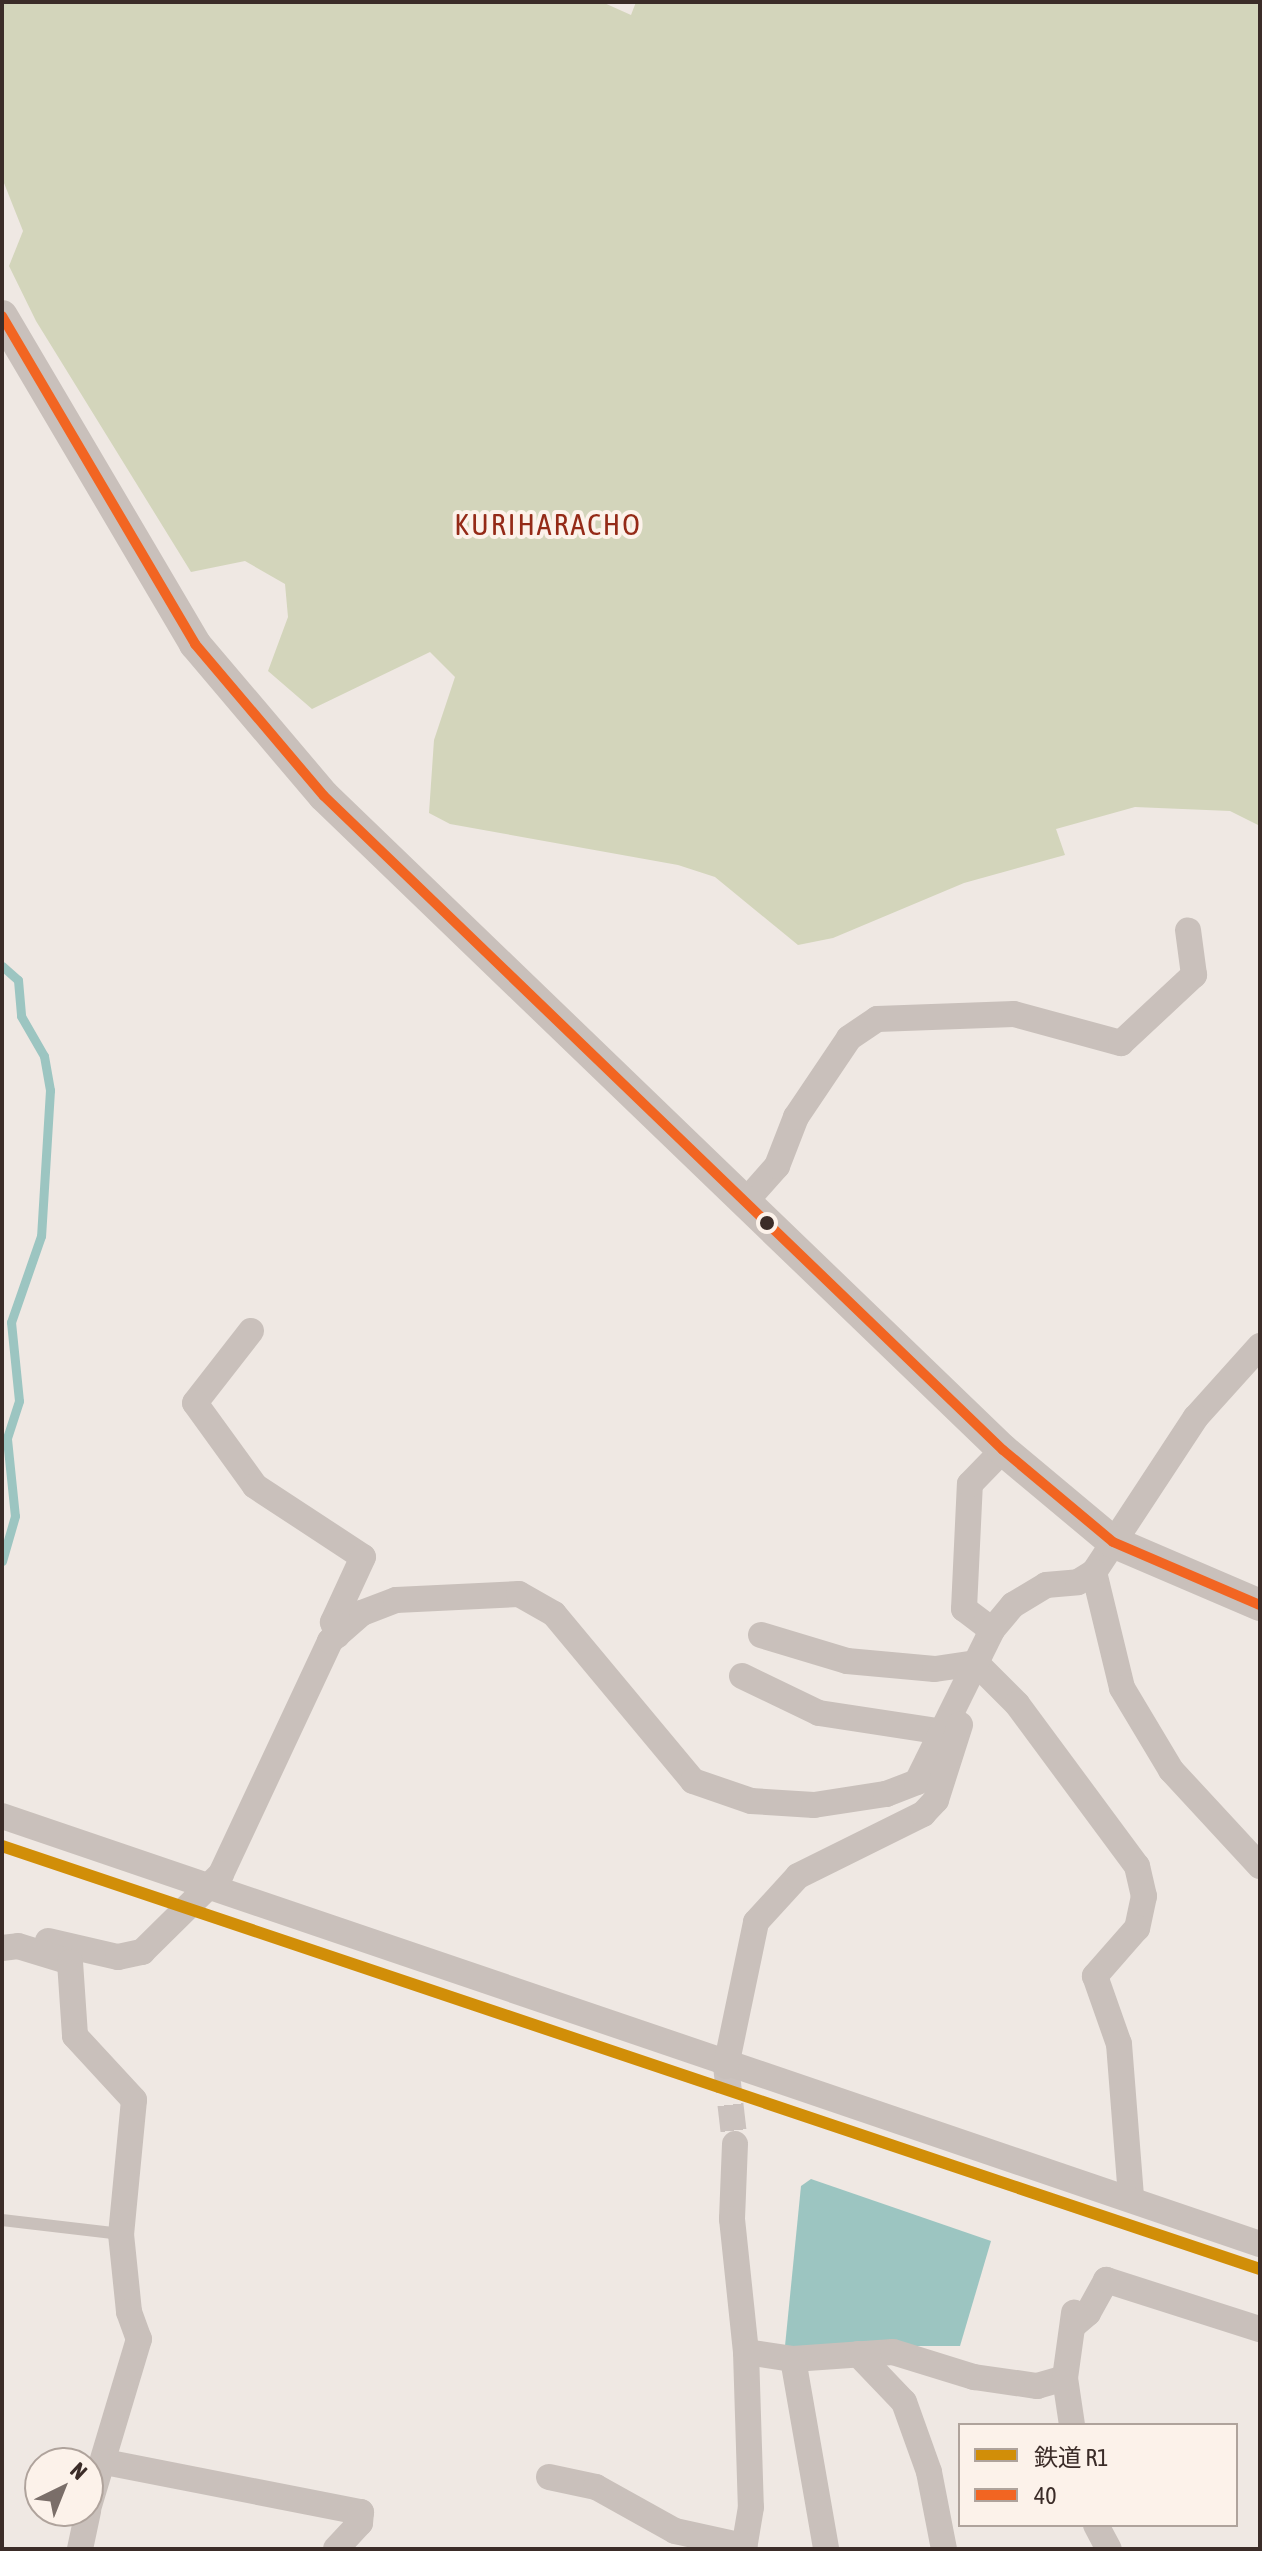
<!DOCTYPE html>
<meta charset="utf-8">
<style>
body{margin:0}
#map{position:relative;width:1262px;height:2551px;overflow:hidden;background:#efe8e3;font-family:"Asap Condensed","Noto Sans JP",sans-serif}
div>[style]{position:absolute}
.green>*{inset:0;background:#d3d5bb}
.water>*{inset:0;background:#9cc5c1}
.stream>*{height:9px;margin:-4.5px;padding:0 4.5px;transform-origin:4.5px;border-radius:4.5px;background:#9cc5c1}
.minor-tunnel>*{height:26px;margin-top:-13px;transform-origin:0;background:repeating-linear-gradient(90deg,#cbc2be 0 26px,transparent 0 39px)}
.service>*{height:12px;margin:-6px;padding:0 6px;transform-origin:6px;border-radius:6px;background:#c9c0bb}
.minor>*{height:26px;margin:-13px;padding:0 13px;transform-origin:13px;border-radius:13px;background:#c9c0bb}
.tertiary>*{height:32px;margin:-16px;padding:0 16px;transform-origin:16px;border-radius:16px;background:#c9c0bb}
.minor-bridge>*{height:26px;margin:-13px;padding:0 13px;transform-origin:13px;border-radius:13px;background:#c9c0bb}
.bus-1>*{height:10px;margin:-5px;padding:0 5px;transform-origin:5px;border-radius:5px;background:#f26522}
.rail-1>*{height:12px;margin:-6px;padding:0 6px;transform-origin:6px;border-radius:6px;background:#d18e08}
.dots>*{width:22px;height:22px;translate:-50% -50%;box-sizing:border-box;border:4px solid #fcf2ea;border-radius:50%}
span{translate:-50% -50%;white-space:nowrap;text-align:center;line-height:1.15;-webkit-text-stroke:8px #fcf2ea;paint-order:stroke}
.quarter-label{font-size:30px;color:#942a17;letter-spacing:2px}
.frame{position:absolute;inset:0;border:4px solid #3b2c28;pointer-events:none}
.legend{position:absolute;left:958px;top:2423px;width:280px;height:104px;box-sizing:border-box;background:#fcf2ea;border:2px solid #afa39c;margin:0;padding:10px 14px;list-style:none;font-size:24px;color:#3b2c28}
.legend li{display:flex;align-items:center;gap:16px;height:40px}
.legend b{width:40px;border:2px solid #afa39c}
.north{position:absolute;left:24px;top:2447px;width:80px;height:80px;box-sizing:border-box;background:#fcf2ea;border:2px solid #afa39c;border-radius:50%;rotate:43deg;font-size:22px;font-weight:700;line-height:32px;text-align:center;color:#3b2c28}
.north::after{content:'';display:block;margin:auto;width:28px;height:36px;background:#7a6e69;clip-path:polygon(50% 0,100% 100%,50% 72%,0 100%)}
</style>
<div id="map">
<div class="green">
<div style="clip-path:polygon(2px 2px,602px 2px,631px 15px,636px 2px,1260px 2px,1260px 826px,1230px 811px,1135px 807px,1056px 829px,1065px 855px,964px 883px,833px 938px,798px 945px,715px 877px,678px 865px,450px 824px,429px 813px,434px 740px,455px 677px,430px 652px,312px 709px,268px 671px,288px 617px,285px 584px,245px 561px,191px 572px,36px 321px,9px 266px,23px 231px,2px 178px)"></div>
</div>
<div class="water">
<div style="clip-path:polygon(811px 2179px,991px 2241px,960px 2346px,785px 2346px,801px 2186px)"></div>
</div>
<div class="stream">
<div style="left:2px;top:966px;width:21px;rotate:41deg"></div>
<div style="left:18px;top:980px;width:36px;rotate:85deg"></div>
<div style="left:21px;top:1016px;width:46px;rotate:60.1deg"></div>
<div style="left:44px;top:1056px;width:35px;rotate:80deg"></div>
<div style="left:50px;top:1090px;width:146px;rotate:93.5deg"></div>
<div style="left:41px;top:1236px;width:91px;rotate:109.2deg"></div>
<div style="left:11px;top:1322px;width:79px;rotate:84.2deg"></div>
<div style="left:19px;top:1401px;width:40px;rotate:108deg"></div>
<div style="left:7px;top:1439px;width:77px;rotate:84.1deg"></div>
<div style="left:15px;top:1516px;width:47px;rotate:106.1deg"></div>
</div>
<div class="minor-tunnel">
<div style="left:726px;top:2066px;width:79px;rotate:83.4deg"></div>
</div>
<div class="service">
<div style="left:2px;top:2220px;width:120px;rotate:6.7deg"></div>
</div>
<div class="minor">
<div style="left:746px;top:1201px;width:47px;rotate:-48.5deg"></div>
<div style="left:777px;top:1166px;width:53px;rotate:-68.8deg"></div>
<div style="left:796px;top:1117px;width:95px;rotate:-56.1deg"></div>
<div style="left:849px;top:1038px;width:34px;rotate:-34deg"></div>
<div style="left:877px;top:1019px;width:137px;rotate:-2.1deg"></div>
<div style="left:1014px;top:1014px;width:111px;rotate:15.2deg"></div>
<div style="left:1121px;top:1043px;width:100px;rotate:-43deg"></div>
<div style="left:1194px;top:975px;width:45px;rotate:-97.6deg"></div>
<div style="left:251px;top:1331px;width:91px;rotate:127.9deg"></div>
<div style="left:195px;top:1403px;width:102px;rotate:54.1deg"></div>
<div style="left:255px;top:1486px;width:129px;rotate:33.3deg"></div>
<div style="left:363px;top:1557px;width:72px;rotate:114.8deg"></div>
<div style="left:333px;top:1622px;width:14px;rotate:73deg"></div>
<div style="left:1260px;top:1346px;width:96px;rotate:132deg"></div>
<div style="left:1196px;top:1417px;width:186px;rotate:123.3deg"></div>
<div style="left:1094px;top:1572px;width:119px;rotate:76.4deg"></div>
<div style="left:1122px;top:1688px;width:96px;rotate:59.1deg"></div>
<div style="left:1171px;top:1770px;width:131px;rotate:47.2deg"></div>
<div style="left:992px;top:1630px;width:35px;rotate:-143deg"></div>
<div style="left:964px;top:1609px;width:125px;rotate:-87.3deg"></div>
<div style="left:970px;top:1484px;width:47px;rotate:-45.9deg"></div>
<div style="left:761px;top:1635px;width:90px;rotate:16.8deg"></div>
<div style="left:847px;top:1661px;width:88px;rotate:5.2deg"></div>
<div style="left:935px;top:1669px;width:41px;rotate:-8.3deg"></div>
<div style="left:976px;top:1663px;width:58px;rotate:45deg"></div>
<div style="left:1017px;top:1704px;width:202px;rotate:53.5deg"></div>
<div style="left:1137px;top:1866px;width:31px;rotate:77deg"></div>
<div style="left:1144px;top:1896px;width:33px;rotate:102deg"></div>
<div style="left:1137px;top:1928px;width:64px;rotate:131.2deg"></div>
<div style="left:1095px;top:1976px;width:72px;rotate:70.6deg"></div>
<div style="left:1119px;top:2044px;width:154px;rotate:85.5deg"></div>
<div style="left:742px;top:1676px;width:85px;rotate:25.7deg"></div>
<div style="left:819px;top:1713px;width:125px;rotate:8.7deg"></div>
<div style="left:2px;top:1816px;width:1329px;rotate:18.79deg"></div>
<div style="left:221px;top:1874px;width:257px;rotate:-64.9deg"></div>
<div style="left:330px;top:1641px;width:43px;rotate:-41.2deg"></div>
<div style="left:362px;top:1613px;width:36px;rotate:-21deg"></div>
<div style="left:396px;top:1600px;width:123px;rotate:-2.8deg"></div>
<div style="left:519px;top:1594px;width:40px;rotate:29.7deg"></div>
<div style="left:554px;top:1614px;width:217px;rotate:50.2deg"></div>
<div style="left:693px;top:1781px;width:61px;rotate:19deg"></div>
<div style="left:751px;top:1801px;width:63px;rotate:3.6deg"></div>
<div style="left:814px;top:1805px;width:73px;rotate:-8.7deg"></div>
<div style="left:886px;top:1794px;width:33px;rotate:-21deg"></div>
<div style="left:917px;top:1782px;width:169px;rotate:-63.7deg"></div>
<div style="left:992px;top:1630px;width:33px;rotate:-50deg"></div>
<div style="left:1013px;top:1605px;width:39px;rotate:-31deg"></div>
<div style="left:1046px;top:1585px;width:32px;rotate:-5deg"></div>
<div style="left:1078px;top:1582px;width:19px;rotate:-32deg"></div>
<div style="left:48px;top:1941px;width:72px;rotate:12.9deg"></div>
<div style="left:118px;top:1957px;width:25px;rotate:-12deg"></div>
<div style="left:2px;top:1948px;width:16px;rotate:-7deg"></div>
<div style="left:18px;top:1946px;width:54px;rotate:17.1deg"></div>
<div style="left:70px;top:1962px;width:74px;rotate:86.1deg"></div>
<div style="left:75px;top:2036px;width:87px;rotate:47.3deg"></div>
<div style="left:134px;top:2100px;width:135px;rotate:95.5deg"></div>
<div style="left:121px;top:2234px;width:78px;rotate:84.1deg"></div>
<div style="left:129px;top:2312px;width:29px;rotate:70deg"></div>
<div style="left:139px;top:2339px;width:177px;rotate:106.7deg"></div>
<div style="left:726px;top:2066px;width:147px;rotate:-78.2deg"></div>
<div style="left:756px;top:1922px;width:62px;rotate:-47.6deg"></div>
<div style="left:798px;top:1876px;width:140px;rotate:-26.4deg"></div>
<div style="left:923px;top:1814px;width:19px;rotate:-47deg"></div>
<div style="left:936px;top:1800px;width:79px;rotate:-72.3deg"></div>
<div style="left:735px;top:2144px;width:75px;rotate:92.3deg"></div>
<div style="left:732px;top:2219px;width:134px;rotate:84deg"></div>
<div style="left:746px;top:2352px;width:155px;rotate:88.2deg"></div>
<div style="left:751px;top:2507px;width:43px;rotate:99.5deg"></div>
<div style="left:1073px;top:2326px;width:20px;rotate:-41deg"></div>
<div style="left:1088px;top:2313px;width:38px;rotate:-61deg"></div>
<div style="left:1106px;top:2280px;width:162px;rotate:17.7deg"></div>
<div style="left:746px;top:2352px;width:48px;rotate:8.5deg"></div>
<div style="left:793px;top:2359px;width:100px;rotate:-4deg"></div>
<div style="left:893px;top:2352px;width:85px;rotate:17.2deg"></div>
<div style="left:974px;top:2377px;width:64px;rotate:8.1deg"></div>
<div style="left:1037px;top:2386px;width:29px;rotate:-16deg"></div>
<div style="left:858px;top:2354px;width:66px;rotate:46.2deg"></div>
<div style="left:904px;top:2402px;width:74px;rotate:70.3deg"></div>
<div style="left:929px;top:2472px;width:78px;rotate:79deg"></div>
<div style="left:793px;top:2359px;width:193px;rotate:80.1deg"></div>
<div style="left:1072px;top:2425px;width:48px;rotate:-98.5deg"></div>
<div style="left:1065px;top:2378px;width:66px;rotate:-82.1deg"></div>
<div style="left:105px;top:2462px;width:261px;rotate:11.1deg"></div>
<div style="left:361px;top:2512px;width:11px;rotate:95deg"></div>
<div style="left:360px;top:2523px;width:35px;rotate:133deg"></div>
<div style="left:549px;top:2477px;width:48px;rotate:12deg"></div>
<div style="left:596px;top:2487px;width:90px;rotate:29.1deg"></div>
<div style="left:675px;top:2531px;width:71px;rotate:12.3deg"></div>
<div style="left:1096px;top:2525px;width:27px;rotate:62deg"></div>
<div style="left:80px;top:2549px;width:39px;rotate:-78deg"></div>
</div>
<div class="tertiary">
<div style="left:2px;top:316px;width:381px;rotate:59.5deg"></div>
<div style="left:195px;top:644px;width:199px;rotate:49.7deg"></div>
<div style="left:324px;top:796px;width:943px;rotate:43.93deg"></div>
<div style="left:1003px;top:1450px;width:143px;rotate:39.9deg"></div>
<div style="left:1113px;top:1542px;width:160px;rotate:23.2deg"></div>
</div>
<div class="minor-bridge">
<div style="left:142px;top:1952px;width:111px;rotate:-44.6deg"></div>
</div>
<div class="bus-1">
<div style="left:2px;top:316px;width:381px;rotate:59.5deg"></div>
<div style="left:195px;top:644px;width:199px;rotate:49.7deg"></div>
<div style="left:324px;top:796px;width:943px;rotate:43.93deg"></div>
<div style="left:1003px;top:1450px;width:143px;rotate:39.9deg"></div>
<div style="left:1113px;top:1542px;width:160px;rotate:23.2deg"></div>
</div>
<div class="rail-1">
<div style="left:2px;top:1846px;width:1327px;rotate:18.59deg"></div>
</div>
<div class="dots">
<div style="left:767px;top:1223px;background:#3b2c28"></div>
</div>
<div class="quarter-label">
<span style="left:548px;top:524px">KURIHARACHO</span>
</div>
<div class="frame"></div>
<ul class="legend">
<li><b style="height:10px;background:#d18e08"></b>鉄道 R1</li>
<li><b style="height:10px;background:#f26522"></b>40</li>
</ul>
<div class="north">N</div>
</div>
